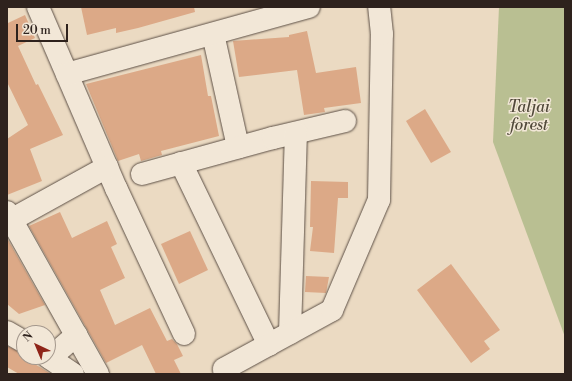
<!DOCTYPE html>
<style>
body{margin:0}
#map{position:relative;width:572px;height:381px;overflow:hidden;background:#ebdac2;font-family:"Libre Bodoni",serif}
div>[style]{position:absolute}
.green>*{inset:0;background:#b9bf92}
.building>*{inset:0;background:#dca987}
.roads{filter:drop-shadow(0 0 1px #5d5046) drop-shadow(0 0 1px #5d5046)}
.minor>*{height:22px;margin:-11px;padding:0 11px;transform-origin:11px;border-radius:11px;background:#f2e7d7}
span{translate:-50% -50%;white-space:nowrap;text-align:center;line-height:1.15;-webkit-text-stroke:3px #f2e7d7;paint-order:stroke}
.park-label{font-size:16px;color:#51493a;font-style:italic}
.frame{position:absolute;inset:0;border:8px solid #2e221d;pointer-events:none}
.north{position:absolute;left:16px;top:325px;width:40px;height:40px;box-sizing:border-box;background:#f2e7d7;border:1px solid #a4988d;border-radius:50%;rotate:316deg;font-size:11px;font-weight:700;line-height:16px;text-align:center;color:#2e221d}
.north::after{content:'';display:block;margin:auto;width:14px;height:18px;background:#8f2418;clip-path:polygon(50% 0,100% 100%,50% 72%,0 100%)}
.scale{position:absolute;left:16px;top:24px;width:52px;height:18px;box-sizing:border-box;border:2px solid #2e221d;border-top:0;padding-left:5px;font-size:12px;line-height:14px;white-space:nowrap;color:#2e221d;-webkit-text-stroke:3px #f2e7d7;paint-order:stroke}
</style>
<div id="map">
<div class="green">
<div style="clip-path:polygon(499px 7px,565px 7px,565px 337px,493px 142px)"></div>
</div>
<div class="building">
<div style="clip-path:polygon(81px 7px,194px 7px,195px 12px,138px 28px,116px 33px,116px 28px,87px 35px)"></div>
<div style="clip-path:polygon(25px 15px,35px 38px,18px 46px,36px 85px,38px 84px,63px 135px,30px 149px,42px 181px,7px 195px,7px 139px,28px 125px,7px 82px,7px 20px,8px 23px)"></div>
<div style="clip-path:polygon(307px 31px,316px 73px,356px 67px,361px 103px,324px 108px,325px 112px,304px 115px,297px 70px,239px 77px,233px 41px,289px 37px,289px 35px)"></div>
<div style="clip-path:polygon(201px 55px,208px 96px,211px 96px,219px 136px,161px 151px,162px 155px,141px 161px,139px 154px,118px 161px,86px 84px)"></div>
<div style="clip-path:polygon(425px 109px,451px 152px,431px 163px,406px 121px)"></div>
<div style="clip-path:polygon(311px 181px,348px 182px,348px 198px,338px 198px,334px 253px,310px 251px,313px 227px,310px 227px)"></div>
<div style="clip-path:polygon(60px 212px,72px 238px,107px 221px,117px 244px,111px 247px,125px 278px,100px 290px,115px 325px,150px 308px,167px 341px,172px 339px,177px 344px,183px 356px,174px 360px,181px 374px,156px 374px,142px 345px,106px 363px,29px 226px)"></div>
<div style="clip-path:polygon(190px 231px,208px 270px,179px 284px,161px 244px)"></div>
<div style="clip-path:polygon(7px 238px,45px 305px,19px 314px,7px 304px)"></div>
<div style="clip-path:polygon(451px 264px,500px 330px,484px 341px,490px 349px,471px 363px,417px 290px)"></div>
<div style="clip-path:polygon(306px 276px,329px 277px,326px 293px,305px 292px)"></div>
<div style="clip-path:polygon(7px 346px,24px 354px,24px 357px,29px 357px,35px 360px,33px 363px,51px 374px,19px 374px,7px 367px)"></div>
</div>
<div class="roads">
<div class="minor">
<div style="left:38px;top:7px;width:197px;rotate:66.7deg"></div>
<div style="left:116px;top:188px;width:161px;rotate:65deg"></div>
<div style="left:213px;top:34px;width:116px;rotate:77.5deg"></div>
<div style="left:67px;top:74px;width:251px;rotate:-15.5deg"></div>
<div style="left:181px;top:163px;width:202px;rotate:64.2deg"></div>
<div style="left:142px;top:174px;width:136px;rotate:-15.4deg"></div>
<div style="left:273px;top:138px;width:74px;rotate:-13.3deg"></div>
<div style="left:7px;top:212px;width:186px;rotate:60.7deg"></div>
<div style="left:11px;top:220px;width:110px;rotate:-28.9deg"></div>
<div style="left:7px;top:332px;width:20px;rotate:30deg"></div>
<div style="left:290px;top:333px;width:200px;rotate:-88.3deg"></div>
<div style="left:48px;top:357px;width:30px;rotate:34deg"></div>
<div style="left:50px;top:358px;width:35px;rotate:-41deg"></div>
<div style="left:228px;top:374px;width:6px;rotate:-129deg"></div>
<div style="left:224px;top:369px;width:123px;rotate:-28.6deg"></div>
<div style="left:332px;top:310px;width:120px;rotate:-66.9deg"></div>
<div style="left:379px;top:200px;width:166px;rotate:-89deg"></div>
<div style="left:382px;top:34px;width:27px;rotate:-96deg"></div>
</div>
</div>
<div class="park-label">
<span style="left:529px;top:116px">Taljai<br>forest</span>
</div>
<div class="frame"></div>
<div class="north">N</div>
<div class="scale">20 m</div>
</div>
